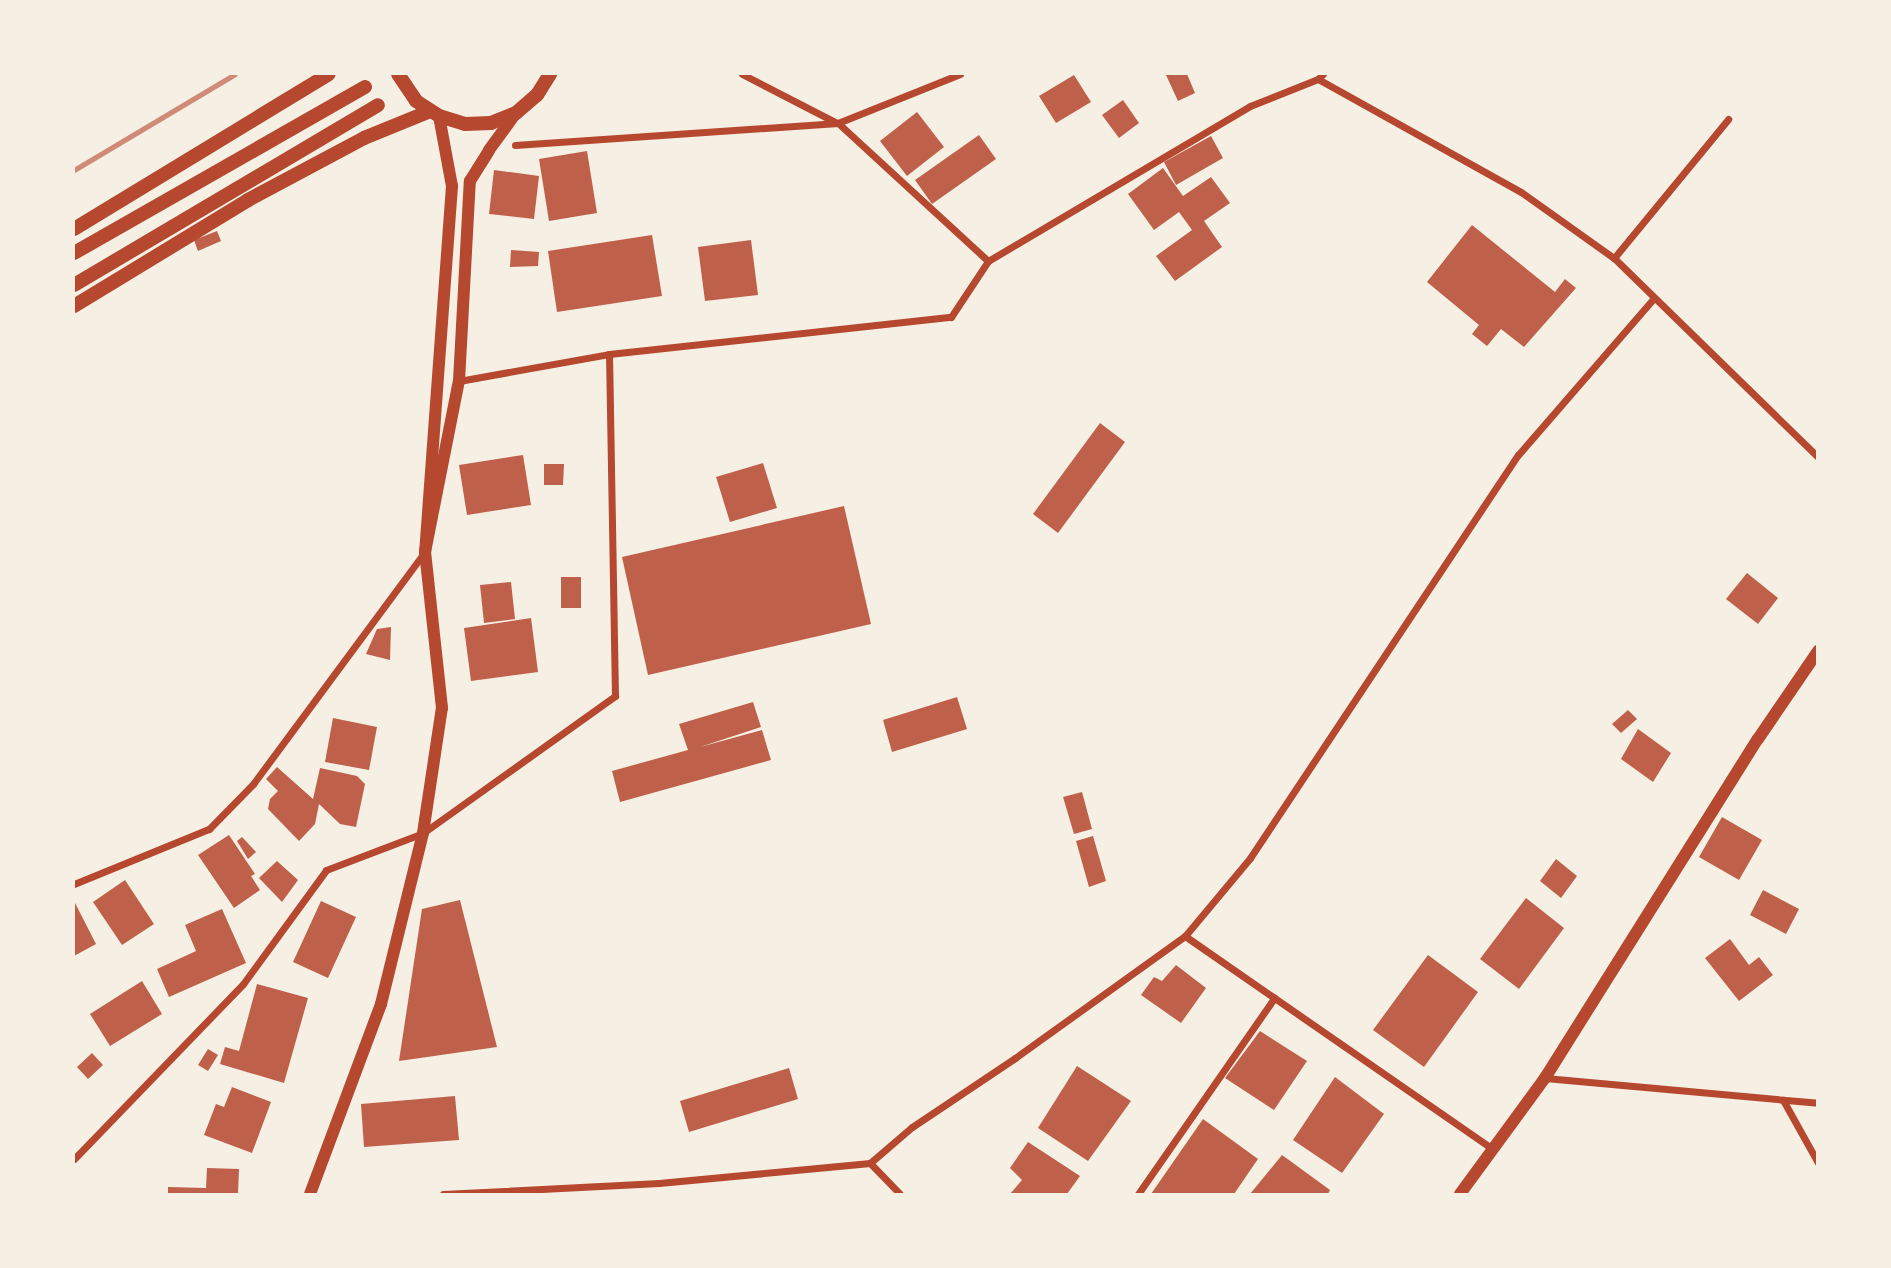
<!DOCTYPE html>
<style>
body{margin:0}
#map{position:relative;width:1891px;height:1268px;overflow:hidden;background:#f6efe4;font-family:Overpass,sans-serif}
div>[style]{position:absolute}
.building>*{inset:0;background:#bf614a}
.minor>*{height:7px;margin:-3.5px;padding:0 3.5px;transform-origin:3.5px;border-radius:3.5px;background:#b5482f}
.tertiary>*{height:12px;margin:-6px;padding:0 6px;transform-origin:6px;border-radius:6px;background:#b5482f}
.secondary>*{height:14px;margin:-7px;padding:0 7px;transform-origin:7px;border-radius:7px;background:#b5482f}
.rail>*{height:5px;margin:-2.5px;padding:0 2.5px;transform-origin:2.5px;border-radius:2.5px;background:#cf8b77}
span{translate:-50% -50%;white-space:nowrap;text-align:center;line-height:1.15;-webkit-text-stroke:7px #f6efe4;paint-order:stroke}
.frame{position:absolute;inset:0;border:75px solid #f6efe4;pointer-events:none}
</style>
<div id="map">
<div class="building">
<div style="clip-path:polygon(1187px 74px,1195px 93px,1178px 101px,1166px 75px)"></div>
<div style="clip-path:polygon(1074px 75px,1091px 102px,1056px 123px,1039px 96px)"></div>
<div style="clip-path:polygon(1123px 100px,1139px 123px,1119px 138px,1102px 115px)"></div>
<div style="clip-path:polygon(917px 112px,944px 147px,907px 176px,880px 141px)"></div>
<div style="clip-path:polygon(979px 135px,996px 159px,932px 204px,915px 180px)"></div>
<div style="clip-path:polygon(1211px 136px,1223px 158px,1176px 185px,1164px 162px)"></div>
<div style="clip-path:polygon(587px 151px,597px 213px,549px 221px,539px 159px)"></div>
<div style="clip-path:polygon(1163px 168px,1183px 196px,1211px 177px,1230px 203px,1204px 221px,1222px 247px,1175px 281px,1156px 256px,1192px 230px,1179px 212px,1154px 230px,1128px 194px)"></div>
<div style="clip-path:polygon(494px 170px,539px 176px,534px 219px,489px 214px)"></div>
<div style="clip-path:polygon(1472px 225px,1555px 292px,1565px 279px,1576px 288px,1524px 347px,1501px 329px,1487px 346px,1472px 334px,1479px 325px,1427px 282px)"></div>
<div style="clip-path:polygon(217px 231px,221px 241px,198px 251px,194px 240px)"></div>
<div style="clip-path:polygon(652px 235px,662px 296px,557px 312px,548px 251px)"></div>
<div style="clip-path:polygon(751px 240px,758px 295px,705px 301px,698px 247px)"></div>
<div style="clip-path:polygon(511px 250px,539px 252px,538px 266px,510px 267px)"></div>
<div style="clip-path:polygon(1100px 423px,1125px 442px,1058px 533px,1033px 514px)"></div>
<div style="clip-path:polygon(523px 455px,531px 505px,467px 515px,459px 465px)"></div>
<div style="clip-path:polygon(763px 463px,777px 508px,730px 522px,716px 477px)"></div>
<div style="clip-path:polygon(544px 464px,564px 464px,563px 485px,544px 485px)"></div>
<div style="clip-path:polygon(844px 506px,871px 624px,648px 675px,622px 557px)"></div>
<div style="clip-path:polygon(1747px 573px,1778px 598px,1758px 624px,1726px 599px)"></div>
<div style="clip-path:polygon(561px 577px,581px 577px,581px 608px,561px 608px)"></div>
<div style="clip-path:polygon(511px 582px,515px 619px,484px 623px,480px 585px)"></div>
<div style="clip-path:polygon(531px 618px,538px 672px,471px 681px,464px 628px)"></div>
<div style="clip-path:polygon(391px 627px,390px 660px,366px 654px,377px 629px)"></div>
<div style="clip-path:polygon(957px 697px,967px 729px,892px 752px,883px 720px)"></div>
<div style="clip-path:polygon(753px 702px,761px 727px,700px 747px,762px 730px,771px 760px,620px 802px,612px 771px,688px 750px,679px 724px)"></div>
<div style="clip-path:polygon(1628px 710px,1637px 719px,1621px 733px,1612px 724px)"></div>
<div style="clip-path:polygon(333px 718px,377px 727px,369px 770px,325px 762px)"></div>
<div style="clip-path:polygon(1638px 729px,1671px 753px,1653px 782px,1621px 759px)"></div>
<div style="clip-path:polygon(277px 767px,313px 799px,320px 768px,357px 776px,365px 784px,356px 827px,340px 824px,319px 804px,315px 824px,299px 841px,268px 809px,270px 799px,278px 791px,266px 779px)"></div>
<div style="clip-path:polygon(1082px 792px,1092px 829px,1074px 834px,1063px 797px)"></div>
<div style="clip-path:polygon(1722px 817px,1762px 840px,1739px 880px,1699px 857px)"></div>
<div style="clip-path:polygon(229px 835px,255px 874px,251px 876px,260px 890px,234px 908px,198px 855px)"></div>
<div style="clip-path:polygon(1093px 836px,1106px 881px,1089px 887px,1076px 841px)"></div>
<div style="clip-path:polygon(242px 837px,256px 852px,248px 859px,237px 841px)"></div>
<div style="clip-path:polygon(1556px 859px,1577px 876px,1561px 898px,1540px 881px)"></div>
<div style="clip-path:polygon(277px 861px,298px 880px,282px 902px,259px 878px)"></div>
<div style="clip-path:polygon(125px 880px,154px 924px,122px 945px,93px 902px)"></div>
<div style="clip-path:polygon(1763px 890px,1799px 909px,1786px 934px,1750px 915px)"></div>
<div style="clip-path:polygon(1526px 898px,1564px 928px,1519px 989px,1480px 959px)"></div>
<div style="clip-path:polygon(460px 900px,497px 1047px,399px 1061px,422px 909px)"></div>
<div style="clip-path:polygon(74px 901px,96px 944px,74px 956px)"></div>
<div style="clip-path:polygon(321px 901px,356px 917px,328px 978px,293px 962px)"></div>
<div style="clip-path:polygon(222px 909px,246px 963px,169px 997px,157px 969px,196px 951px,185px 925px)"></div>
<div style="clip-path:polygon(1730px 939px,1749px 965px,1759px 957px,1773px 975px,1739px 1001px,1705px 958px)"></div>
<div style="clip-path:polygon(1428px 955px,1478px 992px,1424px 1067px,1373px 1030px)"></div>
<div style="clip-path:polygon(1176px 965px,1206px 988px,1181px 1023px,1141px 995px,1154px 977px,1162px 981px)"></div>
<div style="clip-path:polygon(142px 981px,162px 1014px,110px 1046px,90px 1014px)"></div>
<div style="clip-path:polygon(257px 984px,308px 998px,284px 1083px,220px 1064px,225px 1047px,239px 1051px)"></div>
<div style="clip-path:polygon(1260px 1031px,1307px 1061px,1274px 1110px,1225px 1078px)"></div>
<div style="clip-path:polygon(208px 1049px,218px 1055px,208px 1071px,198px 1065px)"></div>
<div style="clip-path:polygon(92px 1053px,103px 1065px,88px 1079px,77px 1067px)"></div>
<div style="clip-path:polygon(1077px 1066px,1131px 1101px,1088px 1161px,1038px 1128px)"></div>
<div style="clip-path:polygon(789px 1068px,798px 1099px,689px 1132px,680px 1101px)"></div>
<div style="clip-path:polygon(1335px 1077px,1384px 1114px,1342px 1173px,1293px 1140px)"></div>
<div style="clip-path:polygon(232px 1087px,271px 1102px,252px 1153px,204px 1135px,216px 1104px,224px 1107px)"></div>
<div style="clip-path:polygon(455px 1096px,459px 1140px,364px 1147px,361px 1104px)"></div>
<div style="clip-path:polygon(1203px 1119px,1258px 1159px,1234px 1194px,1151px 1194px)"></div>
<div style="clip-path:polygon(1028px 1142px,1080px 1176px,1067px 1194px,1010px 1194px,1022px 1180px,1010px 1168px)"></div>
<div style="clip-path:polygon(1282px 1155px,1330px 1190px,1328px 1194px,1250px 1194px)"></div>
<div style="clip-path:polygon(207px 1168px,239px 1169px,238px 1194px,168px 1194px,168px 1187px,206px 1188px)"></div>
</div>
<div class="minor">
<div style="left:742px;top:74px;width:105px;rotate:27.3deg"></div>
<div style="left:960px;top:74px;width:131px;rotate:158.1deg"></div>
<div style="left:838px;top:123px;width:204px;rotate:42.6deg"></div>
<div style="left:988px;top:261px;width:304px;rotate:-30.6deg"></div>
<div style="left:1250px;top:106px;width:73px;rotate:-21.7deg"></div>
<div style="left:1318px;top:79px;width:7px;rotate:-45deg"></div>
<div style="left:1318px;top:79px;width:232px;rotate:29.1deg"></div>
<div style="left:1521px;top:192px;width:114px;rotate:35.4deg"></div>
<div style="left:1614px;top:258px;width:285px;rotate:44.3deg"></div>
<div style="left:515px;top:145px;width:324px;rotate:-3.9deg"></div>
<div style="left:1614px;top:258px;width:180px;rotate:-50.6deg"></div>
<div style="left:459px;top:381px;width:152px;rotate:-10.2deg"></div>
<div style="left:609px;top:354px;width:344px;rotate:-6.2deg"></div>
<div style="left:951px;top:317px;width:67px;rotate:-56.5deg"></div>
<div style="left:74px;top:884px;width:146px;rotate:-22.2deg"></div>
<div style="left:209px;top:829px;width:63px;rotate:-45.6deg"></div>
<div style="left:253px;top:784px;width:287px;rotate:-53.5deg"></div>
<div style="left:1185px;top:936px;width:374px;rotate:34.7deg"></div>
<div style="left:1545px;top:1078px;width:274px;rotate:5.2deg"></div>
<div style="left:1783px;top:1100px;width:72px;rotate:60.9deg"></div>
<div style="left:74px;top:1159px;width:243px;rotate:-46deg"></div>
<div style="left:243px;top:984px;width:141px;rotate:-53.9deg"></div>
<div style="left:326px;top:870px;width:104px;rotate:-20.9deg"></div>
<div style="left:423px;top:833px;width:236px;rotate:-35.5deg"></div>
<div style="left:615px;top:696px;width:342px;rotate:-91deg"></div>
<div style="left:870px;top:1163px;width:55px;rotate:-40.6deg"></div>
<div style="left:912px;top:1127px;width:124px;rotate:-33.8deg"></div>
<div style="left:1015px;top:1058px;width:209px;rotate:-35.7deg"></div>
<div style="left:1185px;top:936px;width:102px;rotate:-50.2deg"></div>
<div style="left:1250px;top:858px;width:484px;rotate:-56.4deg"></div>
<div style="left:1518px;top:455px;width:208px;rotate:-49.1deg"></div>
<div style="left:443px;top:1194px;width:216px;rotate:-2.9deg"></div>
<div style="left:659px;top:1183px;width:212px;rotate:-5.4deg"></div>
<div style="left:870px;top:1163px;width:43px;rotate:45.9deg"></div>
<div style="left:1138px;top:1194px;width:239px;rotate:-55.2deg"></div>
</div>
<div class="tertiary">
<div style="left:439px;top:116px;width:71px;rotate:79.5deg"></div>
<div style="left:452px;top:186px;width:367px;rotate:94.2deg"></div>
<div style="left:425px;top:552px;width:174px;rotate:-78.8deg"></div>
<div style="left:459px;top:381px;width:200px;rotate:-86.9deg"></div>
<div style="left:470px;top:181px;width:36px;rotate:-58deg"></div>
<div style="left:489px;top:150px;width:46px;rotate:-53.9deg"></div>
<div style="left:310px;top:1194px;width:203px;rotate:-69.5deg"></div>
<div style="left:381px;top:1004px;width:176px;rotate:-76.2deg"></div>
<div style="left:423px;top:833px;width:126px;rotate:-81.4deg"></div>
<div style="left:442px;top:708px;width:157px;rotate:-96.2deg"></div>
<div style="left:1460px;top:1194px;width:144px;rotate:-53.8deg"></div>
<div style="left:1545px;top:1078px;width:400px;rotate:-57.9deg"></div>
<div style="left:1758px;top:739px;width:107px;rotate:-55.7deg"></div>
</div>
<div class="secondary">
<div style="left:398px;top:74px;width:32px;rotate:56deg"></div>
<div style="left:416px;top:101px;width:27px;rotate:33deg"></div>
<div style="left:439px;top:116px;width:27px;rotate:17deg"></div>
<div style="left:465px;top:124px;width:26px;rotate:-2deg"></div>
<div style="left:491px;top:123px;width:27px;rotate:-22deg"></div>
<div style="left:516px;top:113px;width:28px;rotate:-41deg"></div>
<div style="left:537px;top:95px;width:25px;rotate:-58deg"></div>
<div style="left:74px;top:229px;width:298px;rotate:-31.3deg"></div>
<div style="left:74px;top:253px;width:335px;rotate:-29.7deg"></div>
<div style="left:74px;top:285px;width:353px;rotate:-30.6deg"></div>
<div style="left:74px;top:306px;width:204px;rotate:-31.3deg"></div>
<div style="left:248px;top:200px;width:132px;rotate:-28.1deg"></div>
<div style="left:364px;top:138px;width:71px;rotate:-22.2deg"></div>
</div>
<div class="rail">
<div style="left:74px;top:170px;width:187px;rotate:-30.8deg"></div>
</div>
<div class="frame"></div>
</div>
